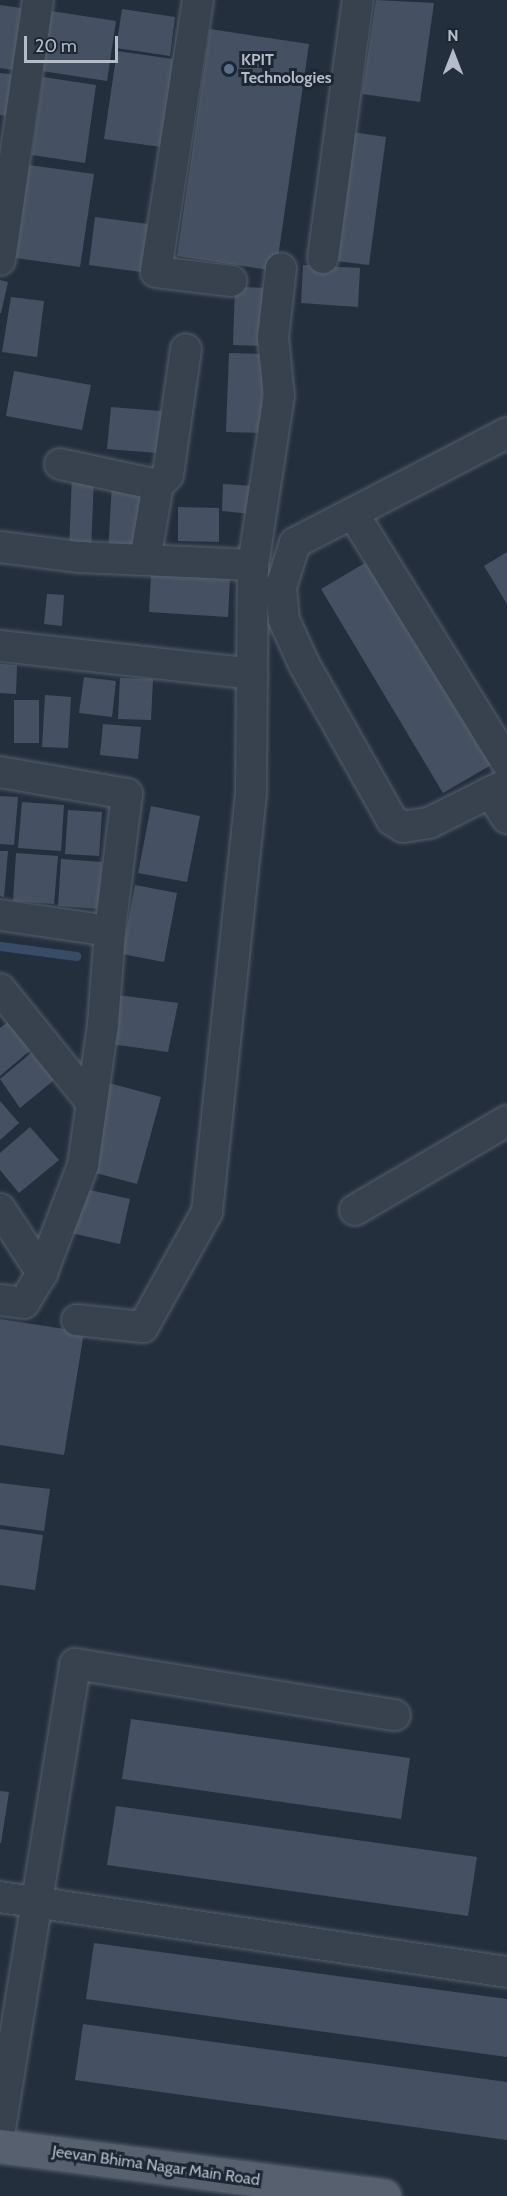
<!DOCTYPE html>
<style>
body{margin:0}
#map{position:relative;width:507px;height:2196px;overflow:hidden;background:#242f3e;font-family:Cabin,sans-serif}
div>[style]{position:absolute}
.stream>*{height:9px;margin:-4.5px;padding:0 4.5px;transform-origin:4.5px;border-radius:4.5px;background:#394c67}
.building>*{inset:0;background:#455162}
.roads{filter:drop-shadow(0 0 2px #565f6c) drop-shadow(0 0 2px #565f6c)}
.minor>*{height:30px;margin:-15px;padding:0 15px;transform-origin:15px;border-radius:15px;background:#38414e}
.major>*{height:33px;margin:-16.5px;padding:0 16.5px;transform-origin:16.5px;border-radius:16.5px;background:#56606e}
.dots>*{width:16px;height:16px;translate:-50% -50%;box-sizing:border-box;border:3px solid #1d2633;border-radius:50%}
span{translate:-50% -50%;white-space:nowrap;text-align:center;line-height:1.15;-webkit-text-stroke:6px #1d2633;paint-order:stroke}
.poi-label{font-size:16px;color:#b4bcc9;font-weight:700}
.left{translate:0 -50%;text-align:left}
.street-label{font-size:16px;color:#b4bcc9}
.north{position:absolute;left:423px;top:24px;width:60px;height:60px;-webkit-text-stroke:4px #1d2633;paint-order:stroke;rotate:0deg;font-size:16px;font-weight:700;line-height:24px;text-align:center;color:#b4bcc9}
.north::after{content:'';display:block;margin:auto;width:21px;height:27px;background:#b4bcc9;clip-path:polygon(50% 0,100% 100%,50% 72%,0 100%)}
.scale{position:absolute;left:24px;top:36px;width:94px;height:27px;box-sizing:border-box;border:3px solid #b4bcc9;border-top:0;padding-left:8px;font-size:18px;line-height:21px;white-space:nowrap;color:#b4bcc9;-webkit-text-stroke:4px #1d2633;paint-order:stroke}
</style>
<div id="map">
<div class="stream">
<div style="left:0;top:946px;width:77px;rotate:7.5deg"></div>
</div>
<div class="building">
<div style="clip-path:polygon(376px 0,434px 3px,420px 102px,362px 94px)"></div>
<div style="clip-path:polygon(0 5px,28px 9px,19px 71px,0 68px)"></div>
<div style="clip-path:polygon(122px 9px,175px 17px,170px 56px,116px 48px)"></div>
<div style="clip-path:polygon(51px 11px,116px 21px,107px 81px,42px 71px)"></div>
<div style="clip-path:polygon(210px 29px,309px 44px,276px 271px,177px 256px)"></div>
<div style="clip-path:polygon(117px 51px,173px 59px,161px 147px,104px 139px)"></div>
<div style="clip-path:polygon(0 73px,19px 75px,13px 117px,0 115px)"></div>
<div style="clip-path:polygon(43px 77px,96px 85px,85px 163px,32px 155px)"></div>
<div style="clip-path:polygon(346px 131px,386px 137px,369px 265px,328px 260px)"></div>
<div style="clip-path:polygon(29px 165px,94px 174px,80px 267px,16px 258px)"></div>
<div style="clip-path:polygon(95px 217px,148px 224px,141px 272px,89px 265px)"></div>
<div style="clip-path:polygon(303px 265px,360px 268px,358px 307px,301px 303px)"></div>
<div style="clip-path:polygon(0 280px,8px 282px,1px 313px,0 313px)"></div>
<div style="clip-path:polygon(235px 287px,269px 288px,267px 346px,233px 345px)"></div>
<div style="clip-path:polygon(11px 297px,44px 301px,37px 357px,2px 352px)"></div>
<div style="clip-path:polygon(229px 353px,264px 354px,261px 433px,226px 432px)"></div>
<div style="clip-path:polygon(14px 371px,91px 385px,82px 430px,6px 416px)"></div>
<div style="clip-path:polygon(111px 407px,173px 412px,170px 454px,107px 449px)"></div>
<div style="clip-path:polygon(72px 475px,94px 476px,91px 553px,69px 551px)"></div>
<div style="clip-path:polygon(112px 482px,146px 484px,142px 555px,108px 554px)"></div>
<div style="clip-path:polygon(223px 484px,254px 486px,252px 514px,222px 511px)"></div>
<div style="clip-path:polygon(178px 507px,219px 508px,219px 542px,178px 541px)"></div>
<div style="clip-path:polygon(507px 552px,507px 604px,484px 566px)"></div>
<div style="clip-path:polygon(375px 557px,498px 761px,443px 793px,321px 589px)"></div>
<div style="clip-path:polygon(151px 574px,230px 579px,228px 617px,149px 612px)"></div>
<div style="clip-path:polygon(47px 594px,64px 595px,62px 626px,44px 624px)"></div>
<div style="clip-path:polygon(0 664px,17px 665px,16px 694px,0 693px)"></div>
<div style="clip-path:polygon(84px 677px,116px 681px,112px 717px,79px 713px)"></div>
<div style="clip-path:polygon(120px 678px,153px 679px,151px 720px,118px 719px)"></div>
<div style="clip-path:polygon(45px 695px,71px 697px,68px 748px,42px 747px)"></div>
<div style="clip-path:polygon(14px 700px,39px 700px,39px 743px,14px 743px)"></div>
<div style="clip-path:polygon(103px 724px,141px 727px,138px 759px,100px 755px)"></div>
<div style="clip-path:polygon(0 796px,18px 797px,14px 845px,0 844px)"></div>
<div style="clip-path:polygon(22px 802px,64px 805px,61px 851px,18px 848px)"></div>
<div style="clip-path:polygon(151px 806px,200px 816px,187px 882px,138px 873px)"></div>
<div style="clip-path:polygon(68px 810px,102px 812px,99px 856px,65px 854px)"></div>
<div style="clip-path:polygon(0 851px,8px 851px,4px 897px,0 896px)"></div>
<div style="clip-path:polygon(16px 853px,58px 856px,54px 904px,13px 901px)"></div>
<div style="clip-path:polygon(61px 859px,102px 862px,99px 909px,58px 906px)"></div>
<div style="clip-path:polygon(135px 885px,177px 893px,164px 962px,122px 954px)"></div>
<div style="clip-path:polygon(111px 994px,178px 1003px,168px 1052px,104px 1043px)"></div>
<div style="clip-path:polygon(10px 1020px,33px 1048px,0 1076px,0 1028px)"></div>
<div style="clip-path:polygon(31px 1053px,54px 1080px,20px 1108px,0 1079px)"></div>
<div style="clip-path:polygon(109px 1083px,161px 1097px,137px 1184px,85px 1170px)"></div>
<div style="clip-path:polygon(0 1101px,19px 1123px,0 1140px)"></div>
<div style="clip-path:polygon(30px 1127px,59px 1160px,19px 1193px,0 1170px,0 1153px)"></div>
<div style="clip-path:polygon(81px 1188px,130px 1199px,120px 1244px,71px 1233px)"></div>
<div style="clip-path:polygon(0 1319px,84px 1332px,64px 1455px,0 1445px)"></div>
<div style="clip-path:polygon(0 1483px,50px 1489px,44px 1531px,0 1525px)"></div>
<div style="clip-path:polygon(0 1529px,43px 1535px,35px 1590px,0 1585px)"></div>
<div style="clip-path:polygon(131px 1719px,410px 1758px,401px 1819px,122px 1779px)"></div>
<div style="clip-path:polygon(0 1791px,9px 1792px,1px 1843px,0 1843px)"></div>
<div style="clip-path:polygon(116px 1806px,477px 1857px,468px 1916px,107px 1865px)"></div>
<div style="clip-path:polygon(94px 1943px,507px 1999px,507px 2057px,86px 1999px)"></div>
<div style="clip-path:polygon(83px 2024px,507px 2082px,507px 2140px,75px 2080px)"></div>
</div>
<div class="roads">
<div class="minor">
<div style="left:198px;top:0;width:275px;rotate:98.8deg"></div>
<div style="left:156px;top:272px;width:76px;rotate:6.8deg"></div>
<div style="left:323px;top:258px;width:260px;rotate:-82.3deg"></div>
<div style="left:0;top:260px;width:263px;rotate:-81.7deg"></div>
<div style="left:507px;top:433px;width:239px;rotate:152.6deg"></div>
<div style="left:295px;top:543px;width:46px;rotate:107.7deg"></div>
<div style="left:281px;top:587px;width:33px;rotate:85deg"></div>
<div style="left:284px;top:620px;width:48px;rotate:65.6deg"></div>
<div style="left:304px;top:664px;width:179px;rotate:60.6deg"></div>
<div style="left:392px;top:820px;width:13px;rotate:32deg"></div>
<div style="left:403px;top:827px;width:26px;rotate:-9deg"></div>
<div style="left:429px;top:823px;width:87px;rotate:-26.6deg"></div>
<div style="left:60px;top:464px;width:100px;rotate:12.1deg"></div>
<div style="left:354px;top:515px;width:291px;rotate:58.3deg"></div>
<div style="left:0;top:547px;width:80px;rotate:7.2deg"></div>
<div style="left:79px;top:557px;width:174px;rotate:2.6deg"></div>
<div style="left:145px;top:560px;width:76px;rotate:-80.2deg"></div>
<div style="left:158px;top:485px;width:14px;rotate:-45deg"></div>
<div style="left:168px;top:475px;width:127px;rotate:-81.9deg"></div>
<div style="left:0;top:646px;width:254px;rotate:6.3deg"></div>
<div style="left:0;top:772px;width:129px;rotate:9.8deg"></div>
<div style="left:127px;top:794px;width:138px;rotate:97.1deg"></div>
<div style="left:110px;top:931px;width:111px;rotate:-171.7deg"></div>
<div style="left:490px;top:792px;width:31px;rotate:57deg"></div>
<div style="left:0;top:989px;width:146px;rotate:51.1deg"></div>
<div style="left:0;top:1209px;width:77px;rotate:56.7deg"></div>
<div style="left:355px;top:1210px;width:176px;rotate:-30.4deg"></div>
<div style="left:0;top:1300px;width:24px;rotate:7deg"></div>
<div style="left:24px;top:1303px;width:35px;rotate:-59deg"></div>
<div style="left:42px;top:1273px;width:116px;rotate:-69.2deg"></div>
<div style="left:83px;top:1165px;width:142px;rotate:-81.9deg"></div>
<div style="left:103px;top:1024px;width:93px;rotate:-85.7deg"></div>
<div style="left:77px;top:1320px;width:66px;rotate:6.1deg"></div>
<div style="left:143px;top:1327px;width:132px;rotate:-60.9deg"></div>
<div style="left:207px;top:1212px;width:424px;rotate:-84deg"></div>
<div style="left:251px;top:790px;width:225px;rotate:-89.5deg"></div>
<div style="left:253px;top:565px;width:171px;rotate:-81.3deg"></div>
<div style="left:279px;top:396px;width:58px;rotate:-95.9deg"></div>
<div style="left:273px;top:338px;width:70px;rotate:-83.5deg"></div>
<div style="left:0;top:1897px;width:513px;rotate:8.41deg"></div>
<div style="left:0;top:2129px;width:471px;rotate:-80.8deg"></div>
<div style="left:75px;top:1664px;width:324px;rotate:9.1deg"></div>
</div>
<div class="major">
<div style="left:0;top:2146px;width:387px;rotate:7.4deg"></div>
</div>
</div>
<div class="dots">
<div style="left:229px;top:69px;background:#5c6f8a"></div>
</div>
<div class="poi-label">
<span class="left" style="left:241px;top:69px">KPIT<br>Technologies</span>
</div>
<div class="street-label">
<span style="left:156px;top:2166px;rotate:8deg">Jeevan Bhima Nagar Main Road</span>
</div>
<div class="north">N</div>
<div class="scale">20 m</div>
</div>
